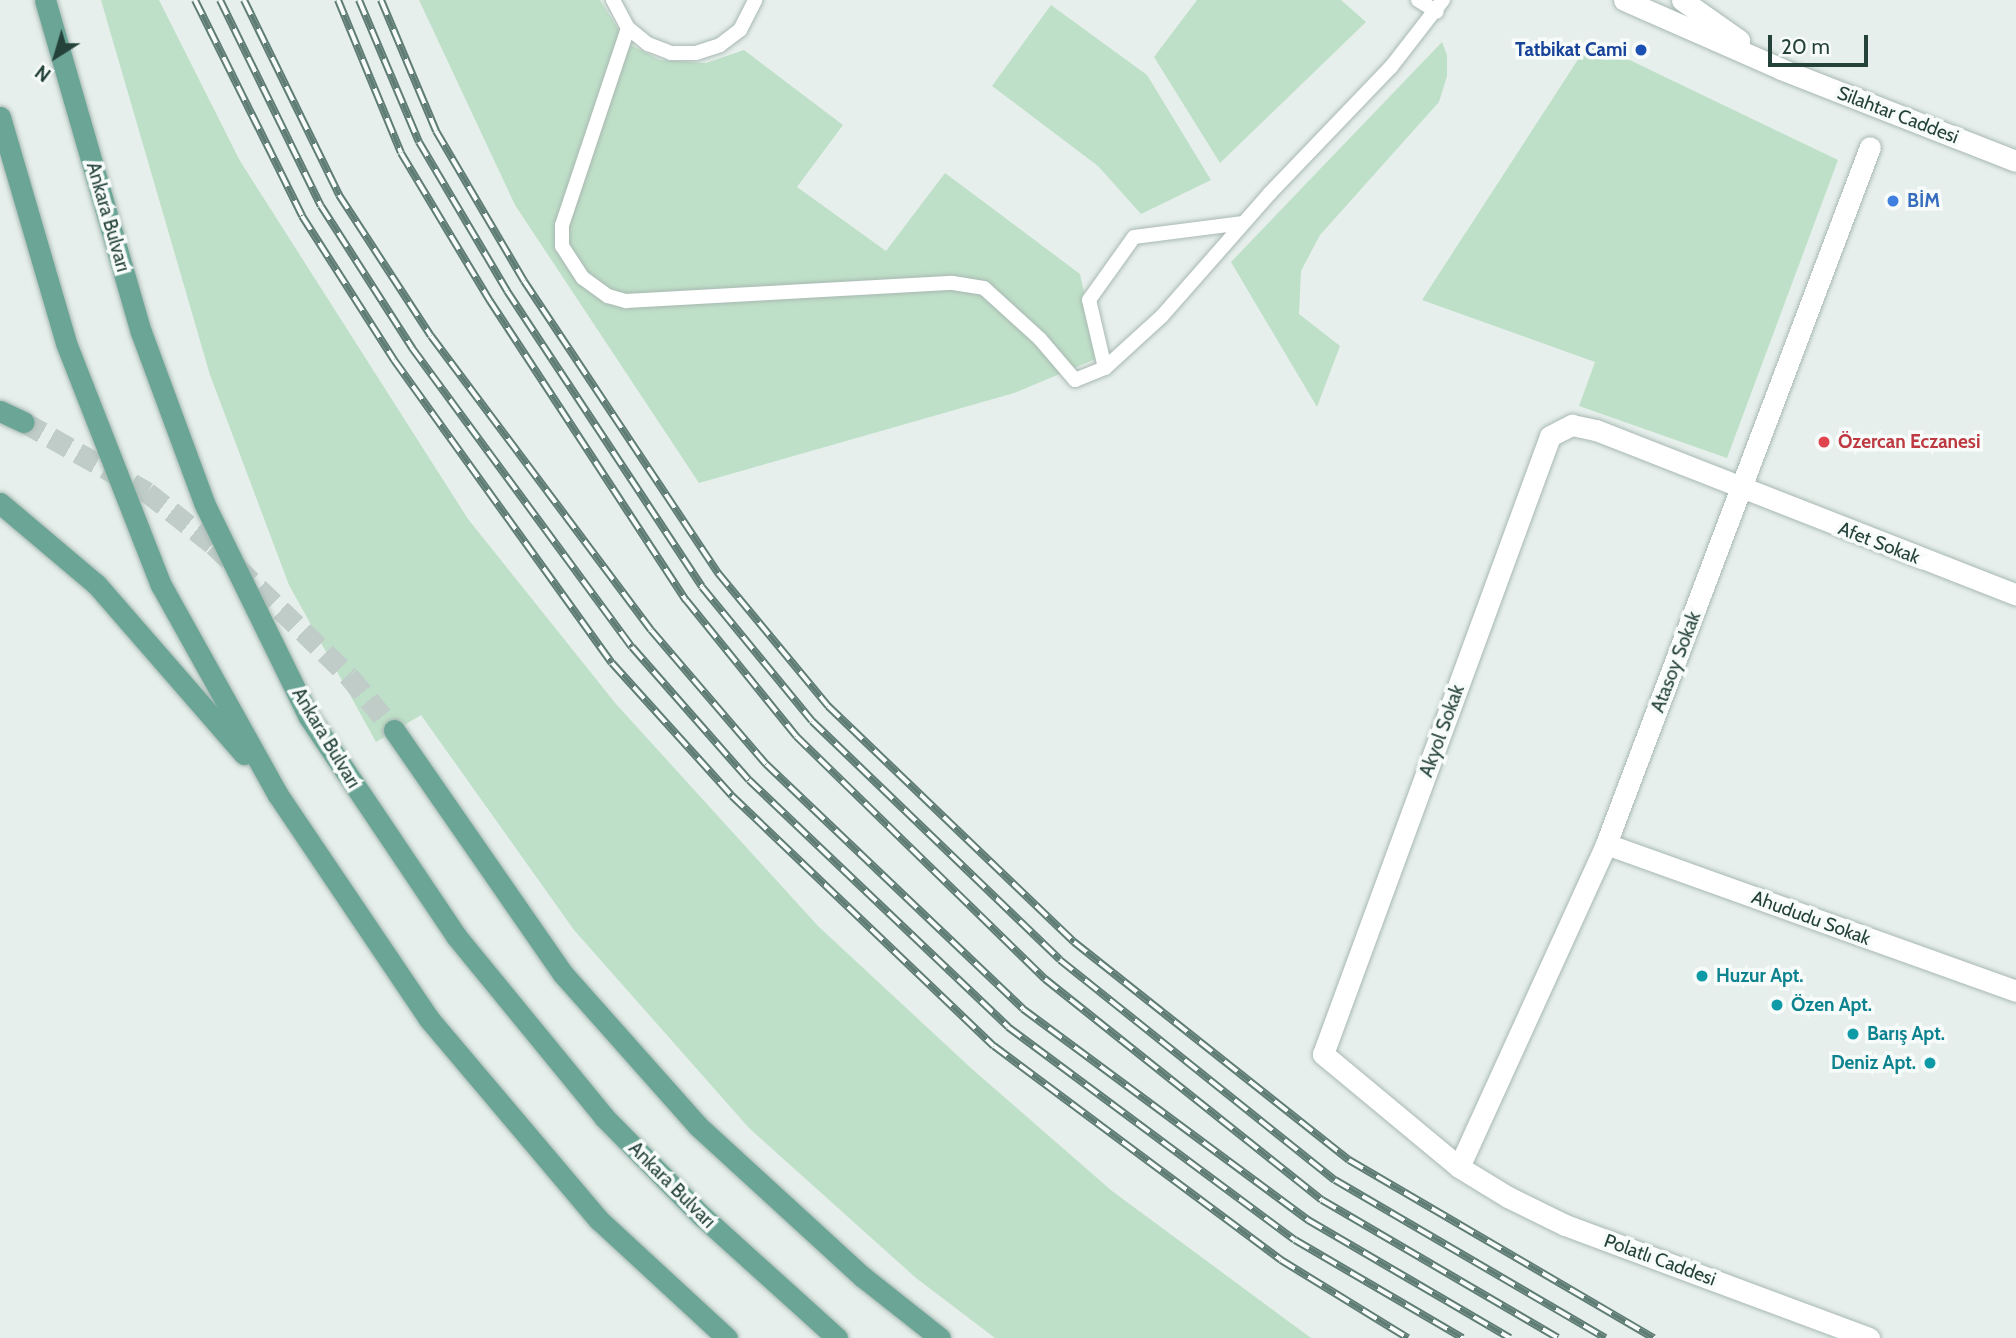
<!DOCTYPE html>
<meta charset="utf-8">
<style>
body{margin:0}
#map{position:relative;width:2016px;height:1338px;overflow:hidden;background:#e6efeb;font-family:Cabin,sans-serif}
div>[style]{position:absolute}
.green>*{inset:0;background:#bfe0c8}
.primary-tunnel>*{height:21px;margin-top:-10.5px;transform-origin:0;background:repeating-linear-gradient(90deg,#bfccc8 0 21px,transparent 0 31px)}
.roads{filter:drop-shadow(0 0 2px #a8b8b2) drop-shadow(0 0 2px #a8b8b2)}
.service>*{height:14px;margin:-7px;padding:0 7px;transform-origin:7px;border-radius:7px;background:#fff}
.minor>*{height:21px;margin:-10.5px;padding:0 10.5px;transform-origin:10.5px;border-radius:10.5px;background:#fff}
.secondary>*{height:21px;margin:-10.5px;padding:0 10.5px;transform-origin:10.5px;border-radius:10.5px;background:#fff}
.primary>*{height:21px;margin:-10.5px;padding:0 10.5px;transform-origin:10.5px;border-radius:10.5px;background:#6aa596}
.rail>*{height:8px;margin-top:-4px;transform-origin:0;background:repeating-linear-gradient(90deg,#f7fbf9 0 16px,#5f7d75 0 32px);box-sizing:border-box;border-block:2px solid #5f7d75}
.dots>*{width:19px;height:19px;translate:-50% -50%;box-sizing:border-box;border:4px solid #f7fbf9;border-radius:50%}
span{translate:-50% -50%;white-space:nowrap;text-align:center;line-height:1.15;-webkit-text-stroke:7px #f7fbf9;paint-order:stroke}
.transit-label{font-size:19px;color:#164399;font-weight:700}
.right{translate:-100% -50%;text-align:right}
.street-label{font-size:19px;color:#24423a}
.shop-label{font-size:19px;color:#366cbe;font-weight:700}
.left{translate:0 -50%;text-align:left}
.health-label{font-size:19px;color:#be3a42;font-weight:700}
.culture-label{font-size:19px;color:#0d838f;font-weight:700}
.north{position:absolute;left:21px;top:21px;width:70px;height:70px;-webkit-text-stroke:5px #f7fbf9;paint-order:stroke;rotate:217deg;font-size:19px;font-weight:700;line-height:28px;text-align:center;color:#24423a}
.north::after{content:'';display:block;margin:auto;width:24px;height:32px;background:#24423a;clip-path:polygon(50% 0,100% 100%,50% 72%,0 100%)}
.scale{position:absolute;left:1768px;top:35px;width:100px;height:32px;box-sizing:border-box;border:4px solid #24423a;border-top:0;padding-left:9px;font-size:21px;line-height:24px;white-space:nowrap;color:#24423a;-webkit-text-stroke:5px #f7fbf9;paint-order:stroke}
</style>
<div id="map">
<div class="green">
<div style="clip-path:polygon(101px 0,159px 0,240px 161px,468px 519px,616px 704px,818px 926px,972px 1069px,1112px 1191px,1311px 1338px,995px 1338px,916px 1278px,749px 1128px,574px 930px,421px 715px,376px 742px,289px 585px,210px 375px)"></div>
<div style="clip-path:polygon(419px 0,600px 0,627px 43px,660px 60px,706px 63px,744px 50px,843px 125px,797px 187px,886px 251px,945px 173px,1080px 274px,1098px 358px,1014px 393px,699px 483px,515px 205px)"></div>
<div style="clip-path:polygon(1197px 0,1341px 0,1366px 22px,1220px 163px,1154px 57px)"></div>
<div style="clip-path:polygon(1051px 5px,1147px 75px,1211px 180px,1141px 214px,1098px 166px,992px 86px)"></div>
<div style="clip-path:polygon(1590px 41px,1838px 160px,1727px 458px,1579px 406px,1595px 362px,1422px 300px)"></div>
<div style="clip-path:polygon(1442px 42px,1447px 55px,1447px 76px,1439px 102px,1320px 235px,1301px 271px,1299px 314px,1340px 346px,1317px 407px,1231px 262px)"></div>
</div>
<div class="primary-tunnel">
<div style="left:24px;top:422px;width:142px;rotate:29.6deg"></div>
<div style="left:147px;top:492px;width:85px;rotate:38.3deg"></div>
<div style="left:214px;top:545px;width:188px;rotate:44.1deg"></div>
<div style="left:349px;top:676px;width:70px;rotate:50.2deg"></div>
</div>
<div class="roads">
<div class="service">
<div style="left:613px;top:0;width:32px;rotate:62deg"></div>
<div style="left:628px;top:28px;width:26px;rotate:39deg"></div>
<div style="left:648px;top:44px;width:25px;rotate:21deg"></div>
<div style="left:671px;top:53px;width:25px"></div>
<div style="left:696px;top:53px;width:25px;rotate:-18deg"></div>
<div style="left:720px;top:45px;width:25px;rotate:-37deg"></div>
<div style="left:740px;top:30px;width:34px;rotate:-63deg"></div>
<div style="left:1418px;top:0;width:22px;rotate:32deg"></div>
<div style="left:628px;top:28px;width:208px;rotate:108.5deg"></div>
<div style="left:562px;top:225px;width:21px;rotate:90deg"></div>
<div style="left:562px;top:246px;width:38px;rotate:57deg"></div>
<div style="left:583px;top:278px;width:31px;rotate:36deg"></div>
<div style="left:608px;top:296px;width:19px;rotate:16deg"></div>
<div style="left:626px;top:301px;width:327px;rotate:-3.2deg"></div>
<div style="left:953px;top:283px;width:31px;rotate:9deg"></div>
<div style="left:984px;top:288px;width:76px;rotate:42.3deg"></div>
<div style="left:1040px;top:339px;width:54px;rotate:49.5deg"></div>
<div style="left:1075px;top:380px;width:32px;rotate:-22deg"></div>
<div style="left:1105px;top:368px;width:77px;rotate:-42.4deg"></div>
<div style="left:1162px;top:316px;width:164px;rotate:-48.7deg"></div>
<div style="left:1270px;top:193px;width:175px;rotate:-46.2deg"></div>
<div style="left:1391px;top:67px;width:85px;rotate:-52.2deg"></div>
<div style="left:1105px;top:368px;width:70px;rotate:-103.2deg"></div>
<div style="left:1089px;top:300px;width:77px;rotate:-54.5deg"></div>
<div style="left:1134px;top:237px;width:110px;rotate:-7.3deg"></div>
</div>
<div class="minor">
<div style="left:1606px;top:844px;width:436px;rotate:19.7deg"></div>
<div style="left:1459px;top:1167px;width:355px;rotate:-65.5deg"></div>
<div style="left:1606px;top:844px;width:745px;rotate:-69.26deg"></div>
<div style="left:1869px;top:1338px;width:324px;rotate:-159.6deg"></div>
<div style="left:1565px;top:1225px;width:64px;rotate:-153.8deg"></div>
<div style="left:1508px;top:1197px;width:57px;rotate:-148.5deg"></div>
<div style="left:1459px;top:1167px;width:177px;rotate:-140.3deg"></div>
<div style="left:1323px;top:1054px;width:658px;rotate:-69.83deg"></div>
<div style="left:1550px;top:436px;width:25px;rotate:-27deg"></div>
<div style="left:1572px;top:425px;width:25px;rotate:12deg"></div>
<div style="left:1596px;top:430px;width:451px;rotate:21.4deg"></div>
</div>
<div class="secondary">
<div style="left:1624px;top:0;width:171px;rotate:23.7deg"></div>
<div style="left:1781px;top:69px;width:252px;rotate:21.4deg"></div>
<div style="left:1682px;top:0;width:70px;rotate:35.1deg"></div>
</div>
<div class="primary">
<div style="left:45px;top:0;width:346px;rotate:73.9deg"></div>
<div style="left:141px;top:332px;width:184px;rotate:69.7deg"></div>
<div style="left:205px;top:505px;width:236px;rotate:63.9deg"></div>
<div style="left:309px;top:717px;width:264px;rotate:56.1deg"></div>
<div style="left:456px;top:936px;width:234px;rotate:50.7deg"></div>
<div style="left:604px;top:1117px;width:139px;rotate:45.3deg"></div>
<div style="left:702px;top:1216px;width:182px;rotate:42.1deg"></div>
<div style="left:0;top:117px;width:235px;rotate:73.7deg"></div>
<div style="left:66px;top:343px;width:260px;rotate:68.6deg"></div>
<div style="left:161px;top:585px;width:240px;rotate:60.9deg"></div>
<div style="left:278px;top:795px;width:270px;rotate:56deg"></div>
<div style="left:429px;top:1019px;width:263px;rotate:49.8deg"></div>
<div style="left:599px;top:1220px;width:174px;rotate:42.7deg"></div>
<div style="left:0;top:411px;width:26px;rotate:25deg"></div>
<div style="left:0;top:503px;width:127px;rotate:40.2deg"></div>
<div style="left:97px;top:585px;width:224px;rotate:49deg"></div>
<div style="left:394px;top:730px;width:297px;rotate:55.3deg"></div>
<div style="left:563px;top:974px;width:203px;rotate:48.4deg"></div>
<div style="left:698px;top:1126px;width:224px;rotate:42.5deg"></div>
<div style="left:863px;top:1277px;width:98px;rotate:38.4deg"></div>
</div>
</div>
<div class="rail">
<div style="left:195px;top:0;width:241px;rotate:63.6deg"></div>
<div style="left:302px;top:216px;width:171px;rotate:57.4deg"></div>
<div style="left:394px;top:360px;width:373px;rotate:54.3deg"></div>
<div style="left:612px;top:663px;width:179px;rotate:47.9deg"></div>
<div style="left:732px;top:796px;width:362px;rotate:43.7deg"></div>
<div style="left:994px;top:1046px;width:358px;rotate:36.7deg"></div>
<div style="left:1281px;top:1260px;width:149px;rotate:31.6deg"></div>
<div style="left:220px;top:0;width:229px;rotate:63.9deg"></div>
<div style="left:321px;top:206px;width:169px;rotate:57.3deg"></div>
<div style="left:412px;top:348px;width:371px;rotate:53.7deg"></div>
<div style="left:632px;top:647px;width:177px;rotate:48.7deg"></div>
<div style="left:749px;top:780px;width:358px;rotate:43.6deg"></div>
<div style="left:1008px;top:1027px;width:357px;rotate:36.6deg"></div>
<div style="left:1295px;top:1240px;width:194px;rotate:30.3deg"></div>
<div style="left:244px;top:0;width:217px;rotate:64deg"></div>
<div style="left:339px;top:195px;width:168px;rotate:56.9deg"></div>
<div style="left:431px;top:336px;width:367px;rotate:53.2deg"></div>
<div style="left:651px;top:630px;width:177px;rotate:49.4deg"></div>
<div style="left:766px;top:764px;width:355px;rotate:43.6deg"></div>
<div style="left:1023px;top:1009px;width:355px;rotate:36.5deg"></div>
<div style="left:1308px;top:1220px;width:234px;rotate:30.3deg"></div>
<div style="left:338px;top:0;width:165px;rotate:67.6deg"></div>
<div style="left:401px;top:153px;width:173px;rotate:59deg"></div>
<div style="left:490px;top:301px;width:358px;rotate:56.8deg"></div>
<div style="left:686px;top:600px;width:175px;rotate:51deg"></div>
<div style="left:796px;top:736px;width:348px;rotate:44.3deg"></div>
<div style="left:1045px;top:979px;width:354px;rotate:38.6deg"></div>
<div style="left:1322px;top:1200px;width:273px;rotate:30.3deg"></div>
<div style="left:359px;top:0;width:154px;rotate:67.1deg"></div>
<div style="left:419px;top:142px;width:173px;rotate:59.4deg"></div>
<div style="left:507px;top:291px;width:354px;rotate:56.6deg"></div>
<div style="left:702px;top:587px;width:173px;rotate:50.6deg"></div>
<div style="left:812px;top:721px;width:344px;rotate:43.9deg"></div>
<div style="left:1060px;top:960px;width:352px;rotate:38.7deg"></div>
<div style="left:1335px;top:1180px;width:313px;rotate:30.3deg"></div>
<div style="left:381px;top:0;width:142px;rotate:67.2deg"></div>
<div style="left:436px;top:131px;width:174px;rotate:59.6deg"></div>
<div style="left:524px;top:281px;width:351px;rotate:56.4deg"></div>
<div style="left:718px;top:573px;width:173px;rotate:50.4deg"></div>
<div style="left:828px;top:706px;width:341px;rotate:43.8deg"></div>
<div style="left:1074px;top:942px;width:351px;rotate:38.4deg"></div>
<div style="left:1349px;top:1160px;width:353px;rotate:30.3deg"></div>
</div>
<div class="dots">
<div style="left:1641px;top:50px;background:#1a4fb4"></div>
<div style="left:1893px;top:201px;background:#3f7fe0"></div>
<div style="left:1824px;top:442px;background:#e0444e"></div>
<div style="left:1702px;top:976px;background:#0f9aa8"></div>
<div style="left:1777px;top:1005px;background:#0f9aa8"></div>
<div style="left:1853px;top:1034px;background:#0f9aa8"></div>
<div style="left:1930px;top:1063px;background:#0f9aa8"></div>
</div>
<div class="transit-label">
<span class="right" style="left:1627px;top:50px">Tatbikat Cami</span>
</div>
<div class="street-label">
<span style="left:1898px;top:115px;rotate:21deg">Silahtar Caddesi</span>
<span style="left:108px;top:217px;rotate:74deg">Ankara Bulvarı</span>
<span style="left:1879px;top:543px;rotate:21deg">Afet Sokak</span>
<span style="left:1676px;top:662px;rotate:-69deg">Atasoy Sokak</span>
<span style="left:1442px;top:731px;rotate:-70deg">Akyol Sokak</span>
<span style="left:326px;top:738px;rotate:59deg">Ankara Bulvarı</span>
<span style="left:1811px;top:918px;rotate:20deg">Ahududu Sokak</span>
<span style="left:672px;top:1185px;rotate:45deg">Ankara Bulvarı</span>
<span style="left:1660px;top:1260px;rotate:20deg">Polatlı Caddesi</span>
</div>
<div class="shop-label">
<span class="left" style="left:1907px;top:201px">BİM</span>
</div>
<div class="health-label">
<span class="left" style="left:1838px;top:442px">Özercan Eczanesi</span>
</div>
<div class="culture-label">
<span class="left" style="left:1716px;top:976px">Huzur Apt.</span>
<span class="left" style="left:1791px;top:1005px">Özen Apt.</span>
<span class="left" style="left:1867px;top:1034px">Barış Apt.</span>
<span class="right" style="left:1916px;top:1063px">Deniz Apt.</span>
</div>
<div class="north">N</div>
<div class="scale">20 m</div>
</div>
